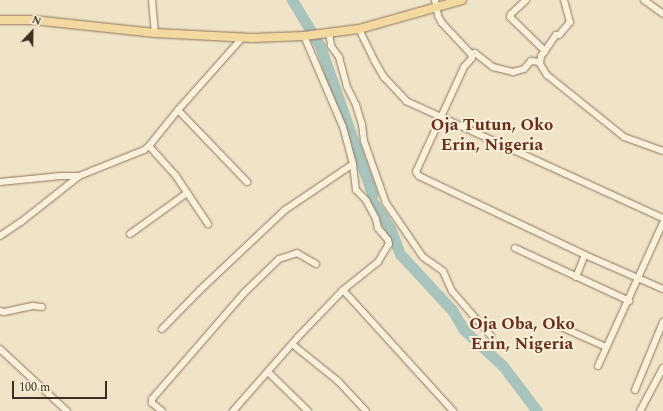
<!DOCTYPE html>
<style>
body{margin:0}
#map{position:relative;width:663px;height:411px;overflow:hidden;background:#f0e4c8;font-family:Spectral,serif}
div>[style]{position:absolute}
.river>*{height:11px;margin:-5.5px;padding:0 5.5px;transform-origin:5.5px;border-radius:5.5px;background:#a9c4bc}
.roads{filter:drop-shadow(0 0 1px #8d765c) drop-shadow(0 0 1px #8d765c)}
.minor>*{height:6px;margin:-3px;padding:0 3px;transform-origin:3px;border-radius:3px;background:#faf1dc}
.major>*{height:8px;margin:-4px;padding:0 4px;transform-origin:4px;border-radius:4px;background:#f3d9a0}
span{translate:-50% -50%;white-space:nowrap;text-align:center;line-height:1.15;-webkit-text-stroke:4px #f7eed8;paint-order:stroke}
.district-label{font-size:17px;color:#6b2e1e;font-weight:700}
.north{position:absolute;left:12px;top:12px;width:40px;height:40px;-webkit-text-stroke:3px #f7eed8;paint-order:stroke;rotate:22deg;font-size:11px;font-weight:700;line-height:16px;text-align:center;color:#3d2e20}
.north::after{content:'';display:block;margin:auto;width:14px;height:18px;background:#3d2e20;clip-path:polygon(50% 0,100% 100%,50% 72%,0 100%)}
.scale{position:absolute;left:12px;top:381px;width:95px;height:18px;box-sizing:border-box;border:2px solid #3d2e20;border-top:0;padding-left:5px;font-size:12px;line-height:14px;white-space:nowrap;color:#3d2e20;-webkit-text-stroke:3px #f7eed8;paint-order:stroke}
</style>
<div id="map">
<div class="river">
<div style="left:292px;top:0;width:54px;rotate:58.7deg"></div>
<div style="left:320px;top:46px;width:157px;rotate:70.6deg"></div>
<div style="left:372px;top:194px;width:5px;rotate:101deg"></div>
<div style="left:371px;top:199px;width:35px;rotate:57deg"></div>
<div style="left:390px;top:228px;width:28px;rotate:69deg"></div>
<div style="left:400px;top:254px;width:76px;rotate:47.1deg"></div>
<div style="left:452px;top:310px;width:23px;rotate:59deg"></div>
<div style="left:464px;top:330px;width:53px;rotate:42.7deg"></div>
<div style="left:503px;top:366px;width:56px;rotate:52.9deg"></div>
</div>
<div class="roads">
<div class="minor">
<div style="left:152px;top:0;width:33px;rotate:85deg"></div>
<div style="left:435px;top:0;width:16px;rotate:79deg"></div>
<div style="left:438px;top:16px;width:8px;rotate:60deg"></div>
<div style="left:442px;top:23px;width:42px;rotate:46.9deg"></div>
<div style="left:471px;top:54px;width:4px;rotate:76deg"></div>
<div style="left:472px;top:58px;width:12px;rotate:132deg"></div>
<div style="left:464px;top:67px;width:115px;rotate:114.6deg"></div>
<div style="left:416px;top:172px;width:5px;rotate:53deg"></div>
<div style="left:419px;top:176px;width:184px;rotate:25.4deg"></div>
<div style="left:585px;top:255px;width:85px;rotate:23.6deg"></div>
<div style="left:526px;top:0;width:21px;rotate:137deg"></div>
<div style="left:511px;top:14px;width:3px;rotate:108deg"></div>
<div style="left:510px;top:17px;width:49px;rotate:44.2deg"></div>
<div style="left:564px;top:0;width:23px;rotate:75deg"></div>
<div style="left:570px;top:22px;width:17px;rotate:130deg"></div>
<div style="left:559px;top:35px;width:3px;rotate:180deg"></div>
<div style="left:556px;top:35px;width:19px;rotate:125deg"></div>
<div style="left:545px;top:51px;width:6px;rotate:129deg"></div>
<div style="left:541px;top:56px;width:8px;rotate:97deg"></div>
<div style="left:540px;top:64px;width:13px;rotate:58deg"></div>
<div style="left:547px;top:75px;width:99px;rotate:38.8deg"></div>
<div style="left:624px;top:137px;width:41px;rotate:19.7deg"></div>
<div style="left:644px;top:0;width:24px;rotate:36deg"></div>
<div style="left:359px;top:29px;width:34px;rotate:64deg"></div>
<div style="left:374px;top:60px;width:20px;rotate:60deg"></div>
<div style="left:384px;top:77px;width:33px;rotate:47deg"></div>
<div style="left:406px;top:101px;width:282px;rotate:24.5deg"></div>
<div style="left:329px;top:33px;width:13px;rotate:81deg"></div>
<div style="left:331px;top:46px;width:14px;rotate:54deg"></div>
<div style="left:339px;top:57px;width:31px;rotate:75deg"></div>
<div style="left:347px;top:87px;width:20px;rotate:63deg"></div>
<div style="left:356px;top:105px;width:21px;rotate:73deg"></div>
<div style="left:362px;top:125px;width:16px;rotate:83deg"></div>
<div style="left:364px;top:141px;width:66px;rotate:70.5deg"></div>
<div style="left:386px;top:203px;width:65px;rotate:55.6deg"></div>
<div style="left:423px;top:257px;width:24px;rotate:35deg"></div>
<div style="left:443px;top:271px;width:22px;rotate:66deg"></div>
<div style="left:452px;top:291px;width:60px;rotate:49.1deg"></div>
<div style="left:471px;top:54px;width:4px;rotate:-14deg"></div>
<div style="left:475px;top:53px;width:23px;rotate:38deg"></div>
<div style="left:493px;top:67px;width:21px;rotate:14deg"></div>
<div style="left:513px;top:72px;width:11px;rotate:-15deg"></div>
<div style="left:524px;top:69px;width:11px;rotate:-49deg"></div>
<div style="left:531px;top:61px;width:9px;rotate:6deg"></div>
<div style="left:178px;top:110px;width:100px;rotate:46.2deg"></div>
<div style="left:149px;top:146px;width:40px;rotate:48deg"></div>
<div style="left:176px;top:176px;width:58px;rotate:56.3deg"></div>
<div style="left:0;top:182px;width:61px;rotate:-5.6deg"></div>
<div style="left:61px;top:176px;width:18px"></div>
<div style="left:79px;top:176px;width:70px;rotate:-21.8deg"></div>
<div style="left:144px;top:150px;width:6px;rotate:-39deg"></div>
<div style="left:149px;top:146px;width:46px;rotate:-51.1deg"></div>
<div style="left:178px;top:110px;width:98px;rotate:-48.3deg"></div>
<div style="left:130px;top:234px;width:70px;rotate:-35.7deg"></div>
<div style="left:0;top:236px;width:25px;rotate:-34deg"></div>
<div style="left:21px;top:222px;width:74px;rotate:-38.4deg"></div>
<div style="left:515px;top:248px;width:126px;rotate:24.9deg"></div>
<div style="left:576px;top:277px;width:24px;rotate:-68deg"></div>
<div style="left:343px;top:290px;width:164px;rotate:47.7deg"></div>
<div style="left:0;top:311px;width:4px;rotate:14deg"></div>
<div style="left:4px;top:312px;width:30px;rotate:-12deg"></div>
<div style="left:33px;top:306px;width:9px;rotate:6deg"></div>
<div style="left:557px;top:325px;width:54px;rotate:24.2deg"></div>
<div style="left:162px;top:329px;width:54px;rotate:-45.7deg"></div>
<div style="left:200px;top:290px;width:117px;rotate:-43.3deg"></div>
<div style="left:285px;top:210px;width:82px;rotate:-34.1deg"></div>
<div style="left:292px;top:344px;width:59px;rotate:38.8deg"></div>
<div style="left:338px;top:381px;width:41px;rotate:47deg"></div>
<div style="left:0;top:349px;width:91px;rotate:42.8deg"></div>
<div style="left:598px;top:366px;width:157px;rotate:-65.6deg"></div>
<div style="left:268px;top:372px;width:56px;rotate:44.3deg"></div>
<div style="left:635px;top:390px;width:74px;rotate:-67.6deg"></div>
<div style="left:162px;top:411px;width:13px;rotate:-141deg"></div>
<div style="left:152px;top:403px;width:4px;rotate:-90deg"></div>
<div style="left:152px;top:399px;width:140px;rotate:-49deg"></div>
<div style="left:244px;top:293px;width:49px;rotate:-44.2deg"></div>
<div style="left:279px;top:259px;width:19px;rotate:-18deg"></div>
<div style="left:297px;top:253px;width:22px;rotate:30deg"></div>
<div style="left:233px;top:411px;width:98px;rotate:-48.7deg"></div>
<div style="left:298px;top:337px;width:65px;rotate:-46.2deg"></div>
<div style="left:343px;top:290px;width:45px;rotate:-38.7deg"></div>
<div style="left:378px;top:262px;width:21px;rotate:-59deg"></div>
<div style="left:389px;top:244px;width:4px;rotate:-104deg"></div>
<div style="left:388px;top:240px;width:16px;rotate:-130deg"></div>
<div style="left:378px;top:228px;width:9px;rotate:-103deg"></div>
<div style="left:376px;top:219px;width:21px;rotate:-118deg"></div>
<div style="left:366px;top:200px;width:14px;rotate:-135deg"></div>
<div style="left:356px;top:190px;width:26px;rotate:-97deg"></div>
<div style="left:353px;top:164px;width:38px;rotate:-105deg"></div>
<div style="left:343px;top:127px;width:99px;rotate:-113.2deg"></div>
<div style="left:640px;top:411px;width:49px;rotate:-61.9deg"></div>
</div>
<div class="major">
<div style="left:0;top:20px;width:33px"></div>
<div style="left:33px;top:20px;width:123px;rotate:6.1deg"></div>
<div style="left:155px;top:33px;width:97px;rotate:3deg"></div>
<div style="left:252px;top:38px;width:52px;rotate:-2.2deg"></div>
<div style="left:304px;top:36px;width:55px;rotate:-7.3deg"></div>
<div style="left:359px;top:29px;width:107px;rotate:-15.7deg"></div>
</div>
</div>
<div class="district-label">
<span style="left:492px;top:136px">Oja Tutun, Oko<br>Erin, Nigeria</span>
<span style="left:522px;top:335px">Oja Oba, Oko<br>Erin, Nigeria</span>
</div>
<div class="north">N</div>
<div class="scale">100 m</div>
</div>
